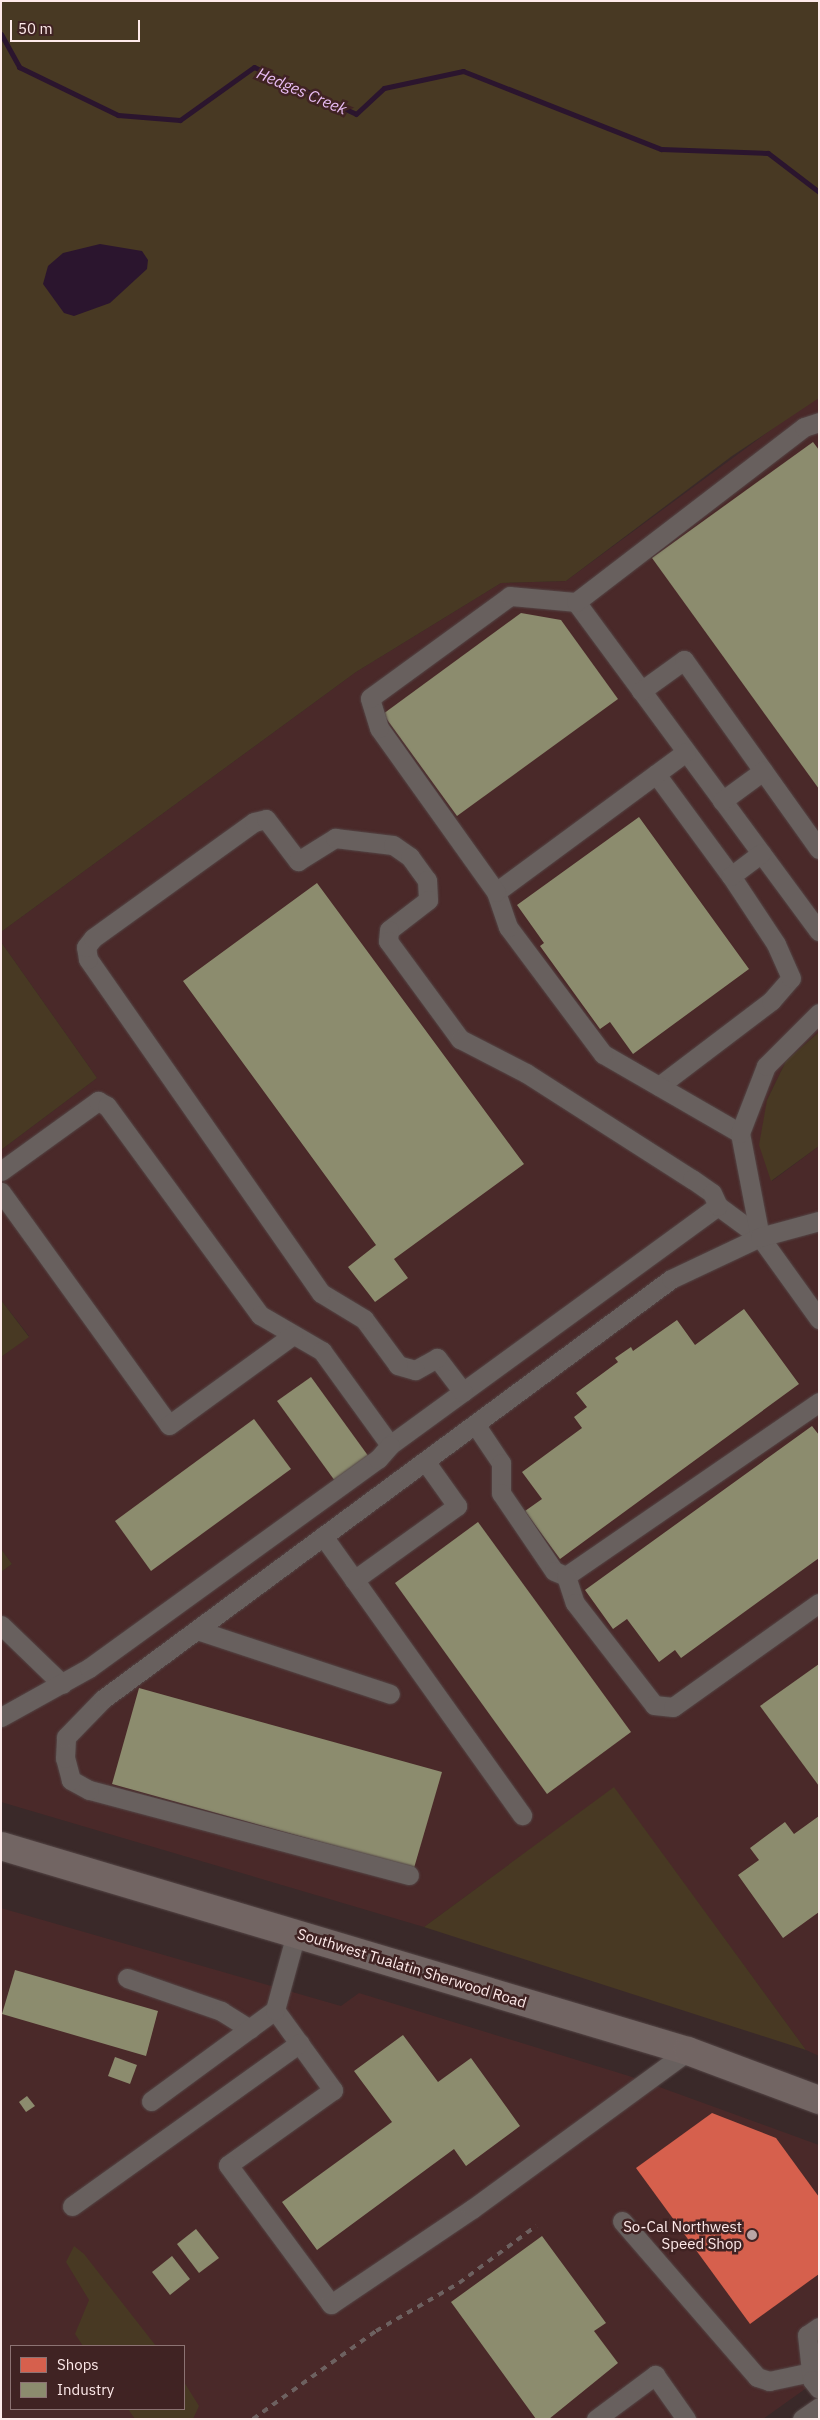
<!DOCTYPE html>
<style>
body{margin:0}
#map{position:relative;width:820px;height:2420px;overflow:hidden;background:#3a2929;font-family:"IBM Plex Sans",sans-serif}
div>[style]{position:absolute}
.built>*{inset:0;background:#4a2929}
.green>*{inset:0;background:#483923}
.water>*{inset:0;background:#2b152e}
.shops>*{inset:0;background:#d6604d}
.industry>*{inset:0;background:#8c8c6e}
.stream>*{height:5px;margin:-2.5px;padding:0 2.5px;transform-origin:2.5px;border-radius:2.5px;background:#2b152e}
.roads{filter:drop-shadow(0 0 1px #544646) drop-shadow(0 0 1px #544646)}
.minor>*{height:19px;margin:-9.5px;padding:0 9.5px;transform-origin:9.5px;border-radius:9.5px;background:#68605e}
.highway>*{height:28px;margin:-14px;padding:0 14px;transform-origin:14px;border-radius:14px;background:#726563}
.rail>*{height:4px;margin-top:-2px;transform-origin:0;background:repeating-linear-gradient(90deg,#6d6160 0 6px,transparent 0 12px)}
.dots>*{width:14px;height:14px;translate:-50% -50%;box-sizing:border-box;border:2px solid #402323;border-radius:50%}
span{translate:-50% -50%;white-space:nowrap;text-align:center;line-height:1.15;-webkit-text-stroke:5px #402323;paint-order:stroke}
.street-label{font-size:15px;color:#feeaea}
.poi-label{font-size:15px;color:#feeaea}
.right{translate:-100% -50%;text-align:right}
.water-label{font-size:16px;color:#e8bcf3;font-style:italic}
.frame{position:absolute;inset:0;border:2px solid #feeaea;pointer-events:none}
.legend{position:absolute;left:10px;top:2345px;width:175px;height:65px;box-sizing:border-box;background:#402323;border:1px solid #8c7373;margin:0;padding:6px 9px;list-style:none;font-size:15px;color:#feeaea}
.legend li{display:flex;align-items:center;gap:10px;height:25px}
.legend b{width:25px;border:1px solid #8c7373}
.scale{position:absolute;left:10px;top:20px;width:130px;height:22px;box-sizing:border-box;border:2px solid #feeaea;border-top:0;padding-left:6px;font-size:15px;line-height:18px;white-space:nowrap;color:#feeaea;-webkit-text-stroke:4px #402323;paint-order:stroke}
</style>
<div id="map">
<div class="built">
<div style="clip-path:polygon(814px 398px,819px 398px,819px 1032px,786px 1061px,767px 1100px,772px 1181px,819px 1146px,819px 2056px,806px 2050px,614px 1788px,424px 1927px,1px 1802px,1px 1572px,12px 1564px,1px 1549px,1px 1357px,29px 1336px,1px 1300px,1px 1150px,97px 1078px,1px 942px,1px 932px,356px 672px,501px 583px,566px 581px)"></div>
<div style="clip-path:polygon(evenodd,1px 1908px,341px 2006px,359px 1993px,629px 2076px,819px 2145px,819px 2379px,763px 2419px,1px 2419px,1px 1908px,11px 2346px,184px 2346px,184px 2409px,11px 2409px,11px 2346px)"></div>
</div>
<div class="green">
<div style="clip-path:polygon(1px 1px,819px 1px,819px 398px,732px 456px,566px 581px,501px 583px,356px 672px,1px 932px)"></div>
<div style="clip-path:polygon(1px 942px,97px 1078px,1px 1150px)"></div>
<div style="clip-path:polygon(819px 1032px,819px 1146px,771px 1181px,759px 1145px,767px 1100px,786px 1061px)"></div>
<div style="clip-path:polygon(1px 1300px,29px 1337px,1px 1357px)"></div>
<div style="clip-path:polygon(1px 1549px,12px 1564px,1px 1572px)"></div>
<div style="clip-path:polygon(614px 1787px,806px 2050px,424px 1927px)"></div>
<div style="clip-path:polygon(74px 2246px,84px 2254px,156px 2346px,83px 2346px,75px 2334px,89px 2300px,66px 2262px)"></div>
<div style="clip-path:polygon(184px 2382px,199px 2406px,193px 2419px,135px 2419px,128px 2409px,184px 2409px)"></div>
</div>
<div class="water">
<div style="clip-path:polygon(100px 244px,142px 251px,148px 260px,147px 269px,110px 303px,74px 316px,64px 313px,43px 284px,48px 266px,63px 253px)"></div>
</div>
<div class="shops">
<div style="clip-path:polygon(712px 2113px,776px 2138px,819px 2197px,819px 2274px,750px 2324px,636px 2168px)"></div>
</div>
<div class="industry">
<div style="clip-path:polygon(813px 442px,819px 450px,819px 789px,652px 558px)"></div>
<div style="clip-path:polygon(521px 613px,561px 620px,618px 699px,457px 816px,383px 714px)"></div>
<div style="clip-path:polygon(639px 817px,749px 969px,633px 1054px,610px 1022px,600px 1029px,540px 946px,544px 943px,517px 905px)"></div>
<div style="clip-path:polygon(317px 883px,524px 1164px,394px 1259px,408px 1278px,375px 1302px,348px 1267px,376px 1245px,183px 981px)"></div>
<div style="clip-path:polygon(744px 1309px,799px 1384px,560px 1559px,525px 1511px,542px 1499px,522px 1472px,582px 1428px,574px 1417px,587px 1407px,576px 1393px,618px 1362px,615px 1358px,631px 1347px,633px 1351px,677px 1320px,695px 1345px)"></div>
<div style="clip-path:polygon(311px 1377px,369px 1457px,335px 1481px,277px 1401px)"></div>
<div style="clip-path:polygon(254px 1419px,291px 1469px,151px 1571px,115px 1521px)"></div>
<div style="clip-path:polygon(812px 1426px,819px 1435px,819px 1558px,681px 1658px,675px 1650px,659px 1662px,627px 1619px,613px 1629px,585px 1590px)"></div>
<div style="clip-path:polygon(478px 1522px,631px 1732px,547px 1794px,395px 1583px)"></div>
<div style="clip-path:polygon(819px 1664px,819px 1786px,760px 1706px)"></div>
<div style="clip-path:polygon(139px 1688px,442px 1772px,414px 1868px,112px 1784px)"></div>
<div style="clip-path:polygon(819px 1816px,819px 1912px,783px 1938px,738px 1875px,759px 1860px,750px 1848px,785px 1822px,794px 1834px)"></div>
<div style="clip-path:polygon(15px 1970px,158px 2011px,146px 2056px,2px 2014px)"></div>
<div style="clip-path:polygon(403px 2035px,438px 2082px,471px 2058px,520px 2126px,466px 2166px,454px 2149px,317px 2250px,282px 2202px,392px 2122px,354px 2071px)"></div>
<div style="clip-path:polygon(115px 2057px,137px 2065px,130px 2084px,108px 2076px)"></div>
<div style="clip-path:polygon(27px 2096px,35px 2106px,26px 2112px,19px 2102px)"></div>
<div style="clip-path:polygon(196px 2229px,219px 2258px,199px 2273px,177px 2244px)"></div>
<div style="clip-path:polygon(542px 2236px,606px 2323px,594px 2331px,618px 2363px,549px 2419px,536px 2419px,451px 2302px)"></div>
<div style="clip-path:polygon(172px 2256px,190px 2279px,170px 2295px,152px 2272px)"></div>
</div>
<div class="stream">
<div style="left:1px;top:34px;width:38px;rotate:61deg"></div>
<div style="left:19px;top:67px;width:110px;rotate:25.9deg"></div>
<div style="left:118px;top:115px;width:62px;rotate:4.6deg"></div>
<div style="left:180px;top:120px;width:91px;rotate:-35.6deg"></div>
<div style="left:254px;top:67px;width:112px;rotate:24.7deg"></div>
<div style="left:356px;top:114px;width:38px;rotate:-43deg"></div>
<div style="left:384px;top:88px;width:81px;rotate:-12.1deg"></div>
<div style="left:463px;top:71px;width:213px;rotate:21.5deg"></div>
<div style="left:661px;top:149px;width:107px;rotate:2.1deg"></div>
<div style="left:768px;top:153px;width:64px;rotate:37.4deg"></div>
</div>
<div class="roads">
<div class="minor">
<div style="left:576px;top:602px;width:409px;rotate:53.6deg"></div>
<div style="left:641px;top:691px;width:53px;rotate:-35.8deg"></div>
<div style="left:684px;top:660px;width:232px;rotate:54.5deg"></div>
<div style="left:656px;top:774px;width:127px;rotate:53.7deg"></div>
<div style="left:722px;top:801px;width:51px;rotate:-36.2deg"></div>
<div style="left:496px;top:892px;width:236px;rotate:-36.4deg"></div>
<div style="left:659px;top:1086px;width:141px;rotate:-37.2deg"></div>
<div style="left:771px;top:1001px;width:30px;rotate:-49deg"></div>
<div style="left:791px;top:978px;width:37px;rotate:-114deg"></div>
<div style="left:776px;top:944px;width:82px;rotate:-123.5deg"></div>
<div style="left:731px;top:876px;width:38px;rotate:-37deg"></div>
<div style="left:740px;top:1133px;width:158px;rotate:-150deg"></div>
<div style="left:603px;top:1054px;width:159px;rotate:-126.8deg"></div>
<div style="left:508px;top:927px;width:37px;rotate:-109deg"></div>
<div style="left:496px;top:892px;width:201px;rotate:-125.5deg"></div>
<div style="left:379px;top:728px;width:31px;rotate:-107deg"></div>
<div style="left:370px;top:698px;width:173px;rotate:-36.1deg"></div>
<div style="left:510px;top:596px;width:66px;rotate:5.2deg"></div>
<div style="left:576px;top:602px;width:287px;rotate:-37.5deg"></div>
<div style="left:804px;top:427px;width:16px;rotate:-18deg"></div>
<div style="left:1px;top:1171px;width:120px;rotate:-35.8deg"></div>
<div style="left:98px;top:1101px;width:10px;rotate:29deg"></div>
<div style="left:107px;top:1106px;width:259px;rotate:53.8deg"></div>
<div style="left:260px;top:1315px;width:72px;rotate:30.1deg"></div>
<div style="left:322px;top:1351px;width:116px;rotate:54.1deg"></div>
<div style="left:390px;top:1445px;width:406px;rotate:-36.1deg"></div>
<div style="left:718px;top:1206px;width:52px;rotate:36.4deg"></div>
<div style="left:760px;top:1237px;width:101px;rotate:54.3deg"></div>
<div style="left:1px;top:1192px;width:287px;rotate:54.2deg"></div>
<div style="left:169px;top:1425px;width:153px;rotate:-36deg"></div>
<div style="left:760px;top:1237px;width:106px;rotate:-100.9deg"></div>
<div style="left:740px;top:1133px;width:72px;rotate:-68.8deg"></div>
<div style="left:766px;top:1066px;width:75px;rotate:-45deg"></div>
<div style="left:463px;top:1392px;width:43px;rotate:-127.4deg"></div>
<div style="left:437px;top:1358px;width:25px;rotate:151deg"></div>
<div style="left:415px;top:1370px;width:18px;rotate:-164deg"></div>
<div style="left:398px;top:1365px;width:57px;rotate:-126.5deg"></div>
<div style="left:364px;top:1319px;width:50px;rotate:-148.8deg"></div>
<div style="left:321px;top:1293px;width:407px;rotate:-124.9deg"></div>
<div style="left:88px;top:959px;width:12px;rotate:-99deg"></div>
<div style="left:86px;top:947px;width:11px;rotate:-52deg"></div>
<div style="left:93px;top:938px;width:198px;rotate:-35.8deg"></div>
<div style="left:254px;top:822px;width:12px;rotate:-14deg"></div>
<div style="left:266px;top:819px;width:53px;rotate:52.7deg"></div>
<div style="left:298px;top:861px;width:44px;rotate:-31.9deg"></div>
<div style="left:335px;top:838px;width:58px;rotate:6.9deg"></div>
<div style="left:393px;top:845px;width:21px;rotate:35deg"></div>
<div style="left:410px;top:857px;width:29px;rotate:54deg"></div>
<div style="left:427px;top:880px;width:20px;rotate:87deg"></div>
<div style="left:428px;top:900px;width:49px;rotate:142.4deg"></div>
<div style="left:389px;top:930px;width:11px;rotate:95deg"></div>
<div style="left:388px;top:941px;width:122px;rotate:53.7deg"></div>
<div style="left:460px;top:1039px;width:74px;rotate:27.3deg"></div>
<div style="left:526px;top:1073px;width:197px;rotate:32.6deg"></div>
<div style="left:692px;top:1179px;width:24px;rotate:35deg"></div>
<div style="left:712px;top:1193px;width:14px;rotate:65deg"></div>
<div style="left:475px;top:1424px;width:47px;rotate:56.3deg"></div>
<div style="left:501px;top:1463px;width:30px;rotate:90deg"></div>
<div style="left:501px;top:1493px;width:94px;rotate:55.8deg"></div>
<div style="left:554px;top:1571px;width:13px;rotate:23deg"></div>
<div style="left:566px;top:1576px;width:307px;rotate:-34.5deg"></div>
<div style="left:323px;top:1536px;width:343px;rotate:54.5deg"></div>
<div style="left:566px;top:1576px;width:28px;rotate:72deg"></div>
<div style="left:575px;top:1603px;width:129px;rotate:52.2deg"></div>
<div style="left:654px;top:1705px;width:19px;rotate:6deg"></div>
<div style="left:673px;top:1707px;width:179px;rotate:-35.5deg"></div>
<div style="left:354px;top:1580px;width:127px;rotate:-35.7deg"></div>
<div style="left:457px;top:1506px;width:55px;rotate:-125.4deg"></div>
<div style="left:1px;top:1625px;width:85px;rotate:44deg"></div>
<div style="left:197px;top:1630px;width:203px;rotate:18.3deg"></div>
<div style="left:1px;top:1717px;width:101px;rotate:-29.1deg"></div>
<div style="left:89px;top:1668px;width:357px;rotate:-35.9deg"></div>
<div style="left:378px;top:1459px;width:18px;rotate:-49deg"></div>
<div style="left:409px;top:1875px;width:331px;rotate:-165.1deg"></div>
<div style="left:89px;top:1790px;width:21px;rotate:-151deg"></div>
<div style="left:71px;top:1780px;width:23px;rotate:-105deg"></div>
<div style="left:65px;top:1758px;width:21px;rotate:-87deg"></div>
<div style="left:66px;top:1737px;width:53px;rotate:-45.8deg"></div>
<div style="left:103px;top:1699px;width:706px;rotate:-36.48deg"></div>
<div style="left:671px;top:1279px;width:98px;rotate:-25.3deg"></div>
<div style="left:760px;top:1237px;width:61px;rotate:-15.2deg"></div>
<div style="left:127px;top:1978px;width:100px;rotate:19.3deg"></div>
<div style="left:221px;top:2011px;width:34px;rotate:32deg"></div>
<div style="left:275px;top:2010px;width:99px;rotate:54.1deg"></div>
<div style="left:333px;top:2090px;width:129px;rotate:144.5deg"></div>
<div style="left:228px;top:2165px;width:173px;rotate:53.5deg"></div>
<div style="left:331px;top:2304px;width:170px;rotate:-34deg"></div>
<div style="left:472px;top:2209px;width:268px;rotate:-36.2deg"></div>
<div style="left:151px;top:2101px;width:154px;rotate:-36.3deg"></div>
<div style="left:275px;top:2010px;width:79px;rotate:-74.6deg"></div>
<div style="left:72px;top:2206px;width:280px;rotate:-35.6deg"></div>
<div style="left:622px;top:2221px;width:206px;rotate:49.1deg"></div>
<div style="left:757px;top:2377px;width:13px;rotate:18deg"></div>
<div style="left:769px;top:2381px;width:43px;rotate:-12.1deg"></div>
<div style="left:819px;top:2327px;width:14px;rotate:146deg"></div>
<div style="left:807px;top:2335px;width:45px;rotate:83.7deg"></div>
<div style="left:812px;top:2380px;width:11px;rotate:52deg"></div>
<div style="left:596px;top:2419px;width:74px;rotate:-36.7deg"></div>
<div style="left:655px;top:2375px;width:54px;rotate:54.8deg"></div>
<div style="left:802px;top:2419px;width:21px;rotate:-35deg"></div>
</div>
<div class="highway">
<div style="left:1px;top:1846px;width:717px;rotate:16.62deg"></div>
<div style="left:688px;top:2051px;width:140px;rotate:20.5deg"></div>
</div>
</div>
<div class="rail">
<div style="left:253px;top:2419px;width:151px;rotate:-35.6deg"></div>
<div style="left:376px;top:2331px;width:96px;rotate:-30deg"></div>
<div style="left:459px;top:2283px;width:96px;rotate:-36.5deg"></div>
</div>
<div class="dots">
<div style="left:752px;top:2235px;background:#b9a6a6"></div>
</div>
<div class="street-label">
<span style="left:412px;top:1968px;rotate:17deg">Southwest Tualatin Sherwood Road</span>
</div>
<div class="poi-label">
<span class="right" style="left:742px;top:2235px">So-Cal Northwest<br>Speed Shop</span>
</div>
<div class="water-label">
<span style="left:302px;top:91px;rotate:23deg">Hedges Creek</span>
</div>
<div class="frame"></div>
<ul class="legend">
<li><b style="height:14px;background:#d6604d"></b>Shops</li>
<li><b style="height:14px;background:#8c8c6e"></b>Industry</li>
</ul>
<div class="scale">50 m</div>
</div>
